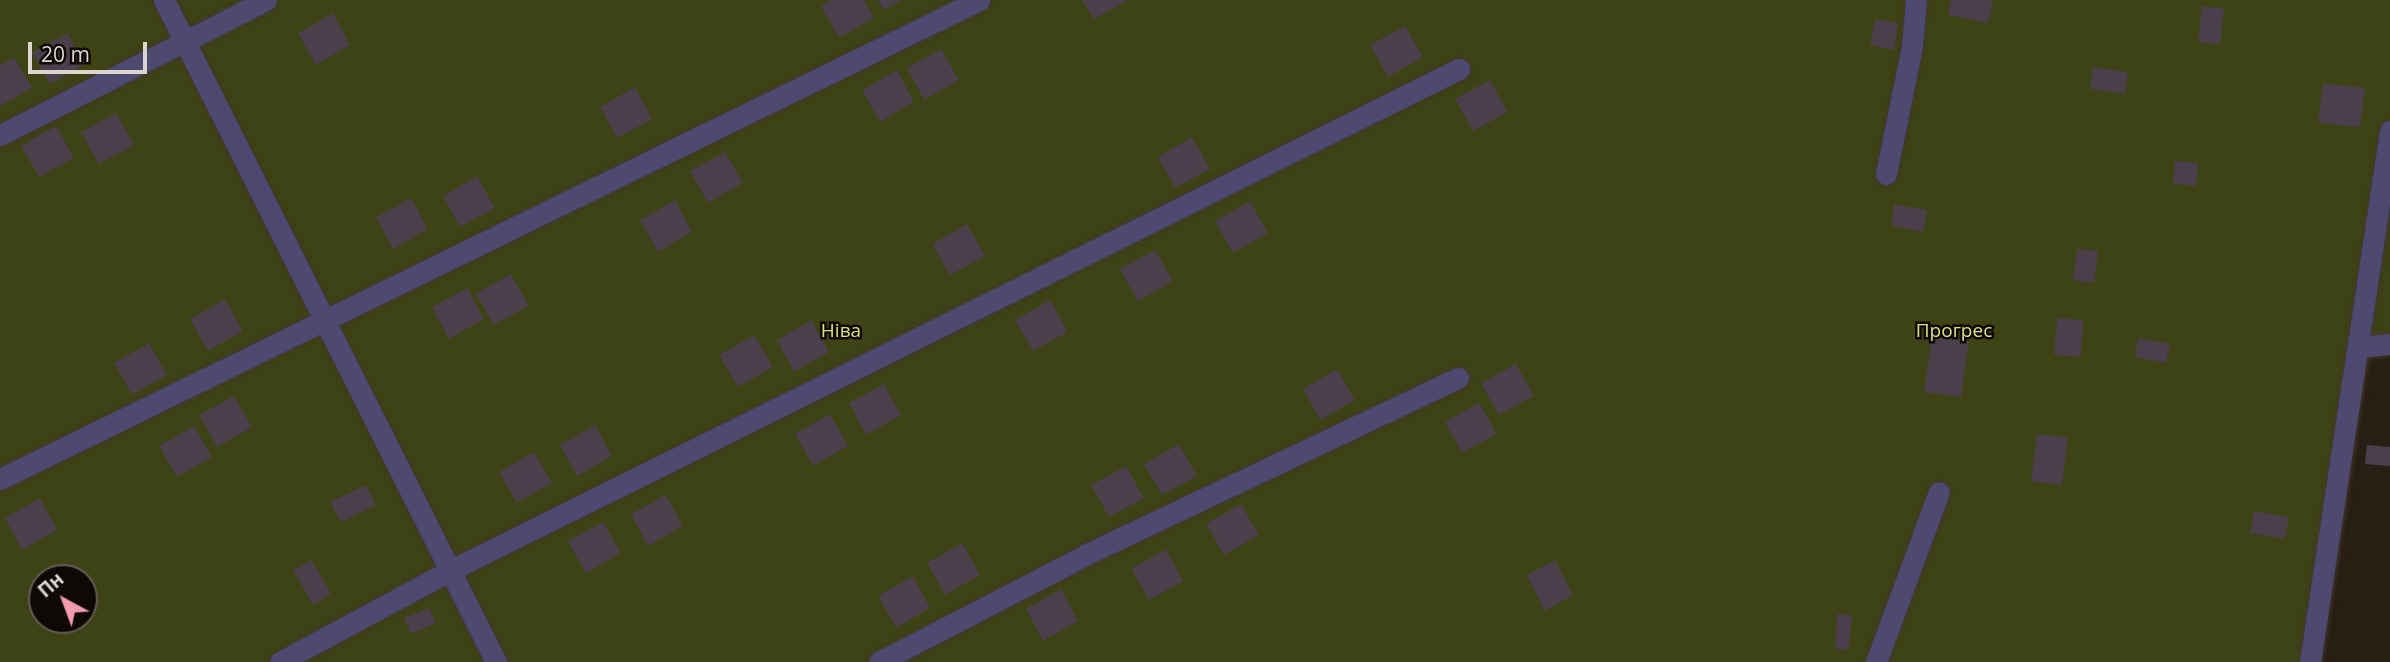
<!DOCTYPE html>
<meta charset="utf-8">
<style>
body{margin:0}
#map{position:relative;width:2390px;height:662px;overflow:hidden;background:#291e14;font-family:"Open Sans",sans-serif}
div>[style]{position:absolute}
.green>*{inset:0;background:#3d4314}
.building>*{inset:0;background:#4a3f4b}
.roads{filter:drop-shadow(0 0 2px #42382e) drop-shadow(0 0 2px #42382e)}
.minor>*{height:21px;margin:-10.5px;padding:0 10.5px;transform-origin:10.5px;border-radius:10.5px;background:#4d4971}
span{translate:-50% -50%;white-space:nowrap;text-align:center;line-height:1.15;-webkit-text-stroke:5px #0e0906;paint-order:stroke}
.park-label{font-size:19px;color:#d3e289}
.north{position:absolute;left:28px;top:564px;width:70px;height:70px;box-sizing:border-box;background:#0e0906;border:2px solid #605b56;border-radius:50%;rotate:319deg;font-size:19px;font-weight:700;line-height:28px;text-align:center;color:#dcd5ce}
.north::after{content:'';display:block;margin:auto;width:24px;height:32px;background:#f29aae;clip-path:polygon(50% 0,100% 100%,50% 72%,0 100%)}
.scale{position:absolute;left:28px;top:42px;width:119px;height:32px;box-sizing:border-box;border:4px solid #dcd5ce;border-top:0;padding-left:9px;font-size:21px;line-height:24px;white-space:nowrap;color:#dcd5ce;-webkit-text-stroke:5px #0e0906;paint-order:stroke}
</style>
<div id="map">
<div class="green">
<div style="clip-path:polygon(evenodd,0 0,2390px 0,2390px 344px,2360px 347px,2310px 662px,0 662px,0 0,42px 578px,84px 578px,84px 620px,42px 620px,42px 578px)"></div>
</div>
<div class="building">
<div style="clip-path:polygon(832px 0,864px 0,874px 18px,839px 38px,821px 6px)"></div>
<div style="clip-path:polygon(878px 0,902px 0,884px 10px)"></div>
<div style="clip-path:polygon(1082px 0,1128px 0,1094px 19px)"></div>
<div style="clip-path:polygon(1951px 0,1993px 0,1988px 23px,1948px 15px)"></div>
<div style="clip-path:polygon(2202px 6px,2224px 9px,2220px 44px,2198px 42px)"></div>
<div style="clip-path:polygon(333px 13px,350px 45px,316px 65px,298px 33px)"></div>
<div style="clip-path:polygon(1875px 19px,1898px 23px,1894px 50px,1870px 45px)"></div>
<div style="clip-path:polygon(1405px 26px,1423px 57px,1388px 77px,1370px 45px)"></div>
<div style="clip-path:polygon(67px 33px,85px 64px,50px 84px,32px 53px)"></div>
<div style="clip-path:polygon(941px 49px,959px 80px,924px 100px,907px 68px)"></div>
<div style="clip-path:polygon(14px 57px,32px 88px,0 106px,0 65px)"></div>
<div style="clip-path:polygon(2093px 67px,2128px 72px,2125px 94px,2090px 89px)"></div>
<div style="clip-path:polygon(897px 70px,914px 102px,880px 122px,862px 90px)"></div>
<div style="clip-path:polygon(1490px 80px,1508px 112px,1473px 131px,1455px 99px)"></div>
<div style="clip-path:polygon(2323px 83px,2365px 88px,2360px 127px,2318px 123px)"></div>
<div style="clip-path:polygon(635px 87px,652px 119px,617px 138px,600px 107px)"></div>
<div style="clip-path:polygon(116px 113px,134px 145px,99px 164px,81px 132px)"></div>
<div style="clip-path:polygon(56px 126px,74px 158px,39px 177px,21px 146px)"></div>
<div style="clip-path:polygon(1192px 137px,1210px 169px,1175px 188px,1158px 157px)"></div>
<div style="clip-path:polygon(725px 152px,743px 183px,708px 203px,690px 171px)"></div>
<div style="clip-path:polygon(2175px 161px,2198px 163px,2196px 186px,2173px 184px)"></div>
<div style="clip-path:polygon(477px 176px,495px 208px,460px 227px,443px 196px)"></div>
<div style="clip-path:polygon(411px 198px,428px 229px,393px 249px,376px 217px)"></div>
<div style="clip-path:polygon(675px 200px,692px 232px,658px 252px,640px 220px)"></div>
<div style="clip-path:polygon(1250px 201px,1268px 233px,1233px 253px,1215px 221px)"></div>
<div style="clip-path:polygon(1894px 204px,1927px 210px,1923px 232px,1891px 226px)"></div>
<div style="clip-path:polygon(967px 224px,985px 256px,950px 275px,932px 244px)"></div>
<div style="clip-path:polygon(2077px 249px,2098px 251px,2094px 283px,2073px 280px)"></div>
<div style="clip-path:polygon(1155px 250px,1173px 281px,1138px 301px,1120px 269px)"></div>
<div style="clip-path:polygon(511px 274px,529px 306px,494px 325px,476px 294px)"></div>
<div style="clip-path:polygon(467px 288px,484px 319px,449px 339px,432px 307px)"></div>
<div style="clip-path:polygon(225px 299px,243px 331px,208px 351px,190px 319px)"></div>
<div style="clip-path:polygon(1050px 300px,1068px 332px,1033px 351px,1015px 320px)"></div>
<div style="clip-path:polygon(2057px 318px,2083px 320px,2081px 357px,2054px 355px)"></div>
<div style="clip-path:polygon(811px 320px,829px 352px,794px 372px,777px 340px)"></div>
<div style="clip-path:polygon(754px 335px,773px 367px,738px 387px,719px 355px)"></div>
<div style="clip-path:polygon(1932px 336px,1969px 341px,1961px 397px,1924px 392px)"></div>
<div style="clip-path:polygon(2138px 338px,2170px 344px,2166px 363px,2135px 357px)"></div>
<div style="clip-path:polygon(149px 343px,167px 375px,132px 395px,114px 363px)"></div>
<div style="clip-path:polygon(1516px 364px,1534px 396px,1499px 415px,1481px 383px)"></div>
<div style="clip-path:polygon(1337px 369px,1355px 400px,1320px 420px,1303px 389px)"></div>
<div style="clip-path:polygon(884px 384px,901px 415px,866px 435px,849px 403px)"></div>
<div style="clip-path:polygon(234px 396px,252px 427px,217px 447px,199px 415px)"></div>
<div style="clip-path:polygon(1479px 403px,1497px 434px,1462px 453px,1445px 422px)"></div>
<div style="clip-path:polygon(830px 414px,848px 446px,813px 466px,795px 434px)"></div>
<div style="clip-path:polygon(595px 425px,612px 456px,577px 476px,560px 445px)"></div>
<div style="clip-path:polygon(194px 426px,212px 457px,177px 477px,159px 446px)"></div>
<div style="clip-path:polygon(2037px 434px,2068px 437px,2062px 485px,2031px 481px)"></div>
<div style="clip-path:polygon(1179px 444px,1197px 476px,1162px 495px,1144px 464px)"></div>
<div style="clip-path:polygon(2367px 445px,2390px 447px,2390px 466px,2365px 464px)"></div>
<div style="clip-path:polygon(534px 452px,552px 483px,517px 503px,499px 472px)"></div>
<div style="clip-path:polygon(1126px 466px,1144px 498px,1109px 517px,1091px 485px)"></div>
<div style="clip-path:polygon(366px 485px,376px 505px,341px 522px,330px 502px)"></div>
<div style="clip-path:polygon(666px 495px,683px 526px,648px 546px,631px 514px)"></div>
<div style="clip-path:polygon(40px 498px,57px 530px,22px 550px,5px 518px)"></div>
<div style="clip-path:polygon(1241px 504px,1259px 535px,1224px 555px,1206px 524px)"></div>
<div style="clip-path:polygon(2254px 511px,2289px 517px,2285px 539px,2250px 533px)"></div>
<div style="clip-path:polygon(603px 522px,621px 553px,586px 573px,568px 541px)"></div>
<div style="clip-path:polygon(962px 543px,980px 575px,945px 595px,927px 563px)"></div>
<div style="clip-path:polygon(1166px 549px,1183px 581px,1149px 600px,1131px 569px)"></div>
<div style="clip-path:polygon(312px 560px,331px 594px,313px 605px,293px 570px)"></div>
<div style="clip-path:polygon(1555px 560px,1573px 595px,1545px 611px,1527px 575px)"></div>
<div style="clip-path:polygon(913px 576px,930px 608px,896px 628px,878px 596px)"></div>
<div style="clip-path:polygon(1061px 589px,1078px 621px,1043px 641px,1026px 609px)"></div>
<div style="clip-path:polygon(429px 608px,436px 623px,411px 634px,404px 618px)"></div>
<div style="clip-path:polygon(1837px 614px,1852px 615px,1849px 650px,1835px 649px)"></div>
</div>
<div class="roads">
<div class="minor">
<div style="left:164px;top:0;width:741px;rotate:63.37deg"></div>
<div style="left:0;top:135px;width:298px;rotate:-26.9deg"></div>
<div style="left:1886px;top:174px;width:131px;rotate:-78.5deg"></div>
<div style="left:1912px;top:46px;width:46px;rotate:-85deg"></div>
<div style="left:2360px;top:347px;width:30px;rotate:-6deg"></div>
<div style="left:0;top:479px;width:1090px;rotate:-26.07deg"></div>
<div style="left:280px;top:662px;width:192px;rotate:-28.3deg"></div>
<div style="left:449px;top:571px;width:1128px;rotate:-26.43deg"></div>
<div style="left:879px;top:662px;width:234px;rotate:-27.4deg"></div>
<div style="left:1087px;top:554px;width:411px;rotate:-25.4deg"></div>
<div style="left:1876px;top:662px;width:181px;rotate:-69.7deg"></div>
<div style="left:2310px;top:662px;width:537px;rotate:-81.43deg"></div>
</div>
</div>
<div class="park-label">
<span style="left:841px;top:331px">Ніва</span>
<span style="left:1954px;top:331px">Прогрес</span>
</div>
<div class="north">Пн</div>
<div class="scale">20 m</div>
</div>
